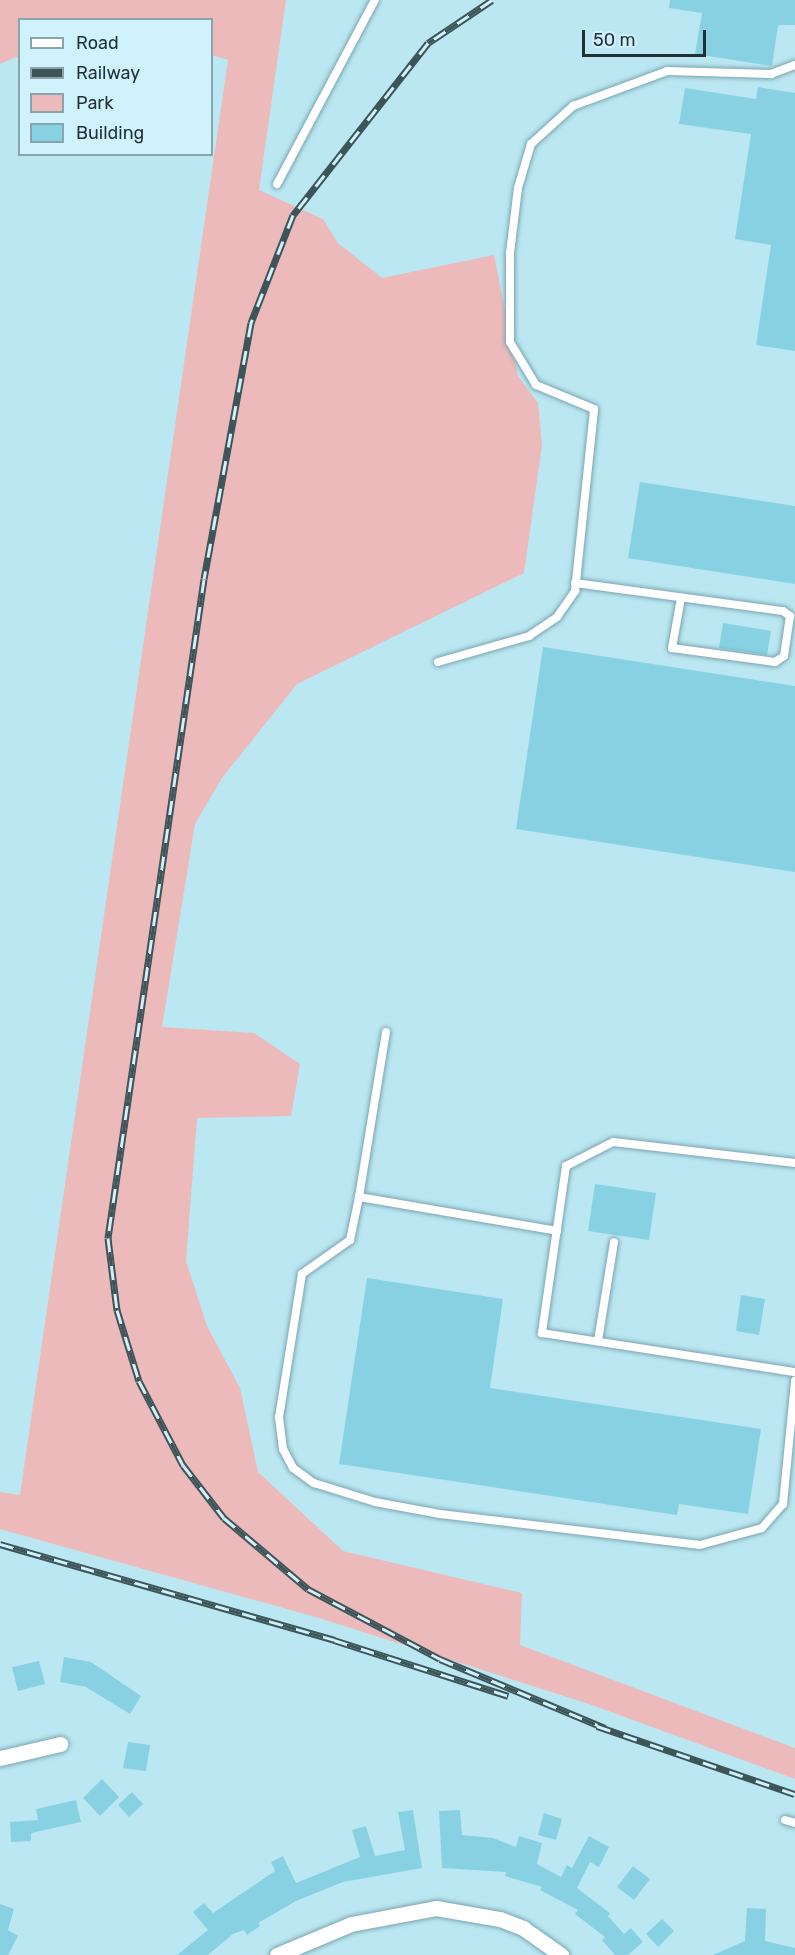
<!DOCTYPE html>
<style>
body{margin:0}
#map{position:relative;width:795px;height:1955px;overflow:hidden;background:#bbe7f2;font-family:Rubik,sans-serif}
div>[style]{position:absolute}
.green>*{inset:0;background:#ecbabb}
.building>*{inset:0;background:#88d1e3}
.roads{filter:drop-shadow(0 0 2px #7ba5b0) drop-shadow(0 0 2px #7ba5b0)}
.service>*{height:8px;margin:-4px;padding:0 4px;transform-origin:4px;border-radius:4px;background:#fff}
.minor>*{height:15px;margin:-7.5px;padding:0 7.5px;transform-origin:7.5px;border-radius:7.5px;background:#fff}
.rail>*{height:7px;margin-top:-3.5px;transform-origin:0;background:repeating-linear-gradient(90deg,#cff2fc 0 14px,#3d5459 0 28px);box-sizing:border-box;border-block:2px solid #3d5459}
span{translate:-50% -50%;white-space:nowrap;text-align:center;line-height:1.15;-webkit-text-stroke:4.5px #cff2fc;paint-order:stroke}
.legend{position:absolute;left:18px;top:18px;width:195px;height:138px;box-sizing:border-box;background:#cff2fc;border:2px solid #89a5ac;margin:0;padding:8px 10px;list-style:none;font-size:18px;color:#1f3135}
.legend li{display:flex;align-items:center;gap:12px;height:30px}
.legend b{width:30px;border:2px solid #89a5ac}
.scale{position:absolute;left:582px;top:30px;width:124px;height:27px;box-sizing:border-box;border:3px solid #1f3135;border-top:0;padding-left:8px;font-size:18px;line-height:21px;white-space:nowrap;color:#1f3135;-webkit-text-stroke:4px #cff2fc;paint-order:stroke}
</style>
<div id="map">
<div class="green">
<div style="clip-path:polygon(0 0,286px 0,259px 190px,323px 219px,338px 243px,382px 278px,494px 255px,518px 376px,538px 403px,542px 445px,524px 573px,297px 684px,222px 778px,195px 824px,162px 1027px,254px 1033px,300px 1064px,291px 1116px,197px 1118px,186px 1261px,207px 1326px,240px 1388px,258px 1472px,343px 1551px,522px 1593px,520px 1645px,795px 1748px,795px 1779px,589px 1704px,319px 1618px,0 1529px,0 1492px,20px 1495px,228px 60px,212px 55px,212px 20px,20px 20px,19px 56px,0 64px)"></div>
</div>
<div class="building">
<div style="clip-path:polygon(670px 0,795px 0,795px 25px,778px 25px,772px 66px,695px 54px,702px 13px,669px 8px)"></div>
<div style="clip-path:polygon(758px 87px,795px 93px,795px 351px,756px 345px,771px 245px,735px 239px,751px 134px,679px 124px,685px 88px,756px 99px)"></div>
<div style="clip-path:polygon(640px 482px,795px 506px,795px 584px,628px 558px)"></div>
<div style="clip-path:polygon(723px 623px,771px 631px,767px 655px,719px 648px)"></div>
<div style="clip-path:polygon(543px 647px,795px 686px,795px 872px,516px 829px)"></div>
<div style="clip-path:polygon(595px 1184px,656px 1193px,649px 1240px,588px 1231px)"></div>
<div style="clip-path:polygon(367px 1278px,503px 1299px,490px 1388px,761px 1429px,748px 1514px,679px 1504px,677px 1515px,339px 1464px)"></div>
<div style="clip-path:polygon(741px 1295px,765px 1299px,759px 1335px,736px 1331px)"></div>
<div style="clip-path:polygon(64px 1657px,91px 1662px,141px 1696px,130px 1714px,86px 1687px,60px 1682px)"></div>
<div style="clip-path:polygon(39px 1661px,45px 1684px,18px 1691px,12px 1667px)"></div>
<div style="clip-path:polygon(128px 1742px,150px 1745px,146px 1771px,123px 1768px)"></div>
<div style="clip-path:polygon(102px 1779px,119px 1797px,100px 1816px,83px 1798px)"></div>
<div style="clip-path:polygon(132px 1792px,143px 1804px,129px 1817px,118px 1805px)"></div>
<div style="clip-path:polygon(76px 1800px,81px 1822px,31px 1833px,31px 1841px,11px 1842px,10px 1822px,38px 1820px,36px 1809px)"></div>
<div style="clip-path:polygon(413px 1810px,422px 1868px,343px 1882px,296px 1901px,258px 1923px,260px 1926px,247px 1935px,244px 1930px,233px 1934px,208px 1955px,177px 1955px,208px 1930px,193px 1912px,204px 1903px,213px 1913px,275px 1871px,271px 1862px,283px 1856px,296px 1883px,360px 1857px,352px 1830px,366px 1826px,375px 1856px,405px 1850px,398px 1812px)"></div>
<div style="clip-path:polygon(460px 1810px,462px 1835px,493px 1838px,516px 1847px,519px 1836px,542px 1843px,537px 1864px,561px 1877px,567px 1865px,572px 1868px,589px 1836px,609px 1847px,599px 1867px,590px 1862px,577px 1888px,610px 1913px,608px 1916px,624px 1934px,631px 1928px,643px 1942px,628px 1955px,615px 1955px,602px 1940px,605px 1937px,575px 1914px,578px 1910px,540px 1890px,542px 1887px,505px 1876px,506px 1872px,442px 1868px,439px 1811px)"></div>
<div style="clip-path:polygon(544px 1813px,562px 1819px,556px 1840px,538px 1835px)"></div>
<div style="clip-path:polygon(633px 1866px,650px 1879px,634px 1900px,617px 1887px)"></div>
<div style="clip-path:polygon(0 1904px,14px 1909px,8px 1930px,18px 1936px,8px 1955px,0 1955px)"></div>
<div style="clip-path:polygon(747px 1908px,766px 1909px,765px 1941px,795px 1948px,795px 1955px,713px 1955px,745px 1941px)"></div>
<div style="clip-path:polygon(662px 1919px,674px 1931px,658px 1947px,646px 1934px)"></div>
</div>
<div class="roads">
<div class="service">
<div style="left:277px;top:184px;width:208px;rotate:-62deg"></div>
<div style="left:575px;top:583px;width:210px;rotate:7.7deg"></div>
<div style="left:783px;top:611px;width:9px;rotate:36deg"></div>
<div style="left:790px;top:616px;width:40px;rotate:98.5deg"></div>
<div style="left:784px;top:656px;width:11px;rotate:146deg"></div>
<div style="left:775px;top:662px;width:104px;rotate:-172.3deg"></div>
<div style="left:672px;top:648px;width:51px;rotate:-79.8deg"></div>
<div style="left:438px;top:662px;width:95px;rotate:-15.9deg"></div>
<div style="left:529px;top:636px;width:34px;rotate:-34deg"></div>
<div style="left:557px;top:617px;width:32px;rotate:-55deg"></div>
<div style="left:575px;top:591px;width:183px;rotate:-84deg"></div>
<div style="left:594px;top:409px;width:63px;rotate:-157.5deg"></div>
<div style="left:536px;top:385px;width:50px;rotate:-121.2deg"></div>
<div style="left:510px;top:342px;width:89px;rotate:-90deg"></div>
<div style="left:510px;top:253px;width:65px;rotate:-83deg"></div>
<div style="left:518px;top:188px;width:46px;rotate:-73.5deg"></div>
<div style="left:531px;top:144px;width:57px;rotate:-42.1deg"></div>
<div style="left:573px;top:106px;width:100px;rotate:-20.4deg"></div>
<div style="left:667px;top:71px;width:104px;rotate:1.7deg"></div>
<div style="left:771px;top:74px;width:26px;rotate:-21deg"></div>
<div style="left:386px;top:1032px;width:167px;rotate:99.3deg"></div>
<div style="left:359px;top:1197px;width:201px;rotate:9.7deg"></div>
<div style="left:795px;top:1163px;width:183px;rotate:-173.4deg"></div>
<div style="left:613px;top:1142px;width:53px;rotate:152.9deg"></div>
<div style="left:566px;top:1166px;width:169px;rotate:98.2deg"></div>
<div style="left:542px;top:1333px;width:256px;rotate:8.8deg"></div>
<div style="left:359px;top:1197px;width:44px;rotate:101.8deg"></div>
<div style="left:350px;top:1240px;width:59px;rotate:144.7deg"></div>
<div style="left:302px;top:1274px;width:145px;rotate:99.1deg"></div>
<div style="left:279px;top:1417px;width:32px;rotate:83deg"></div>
<div style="left:283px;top:1449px;width:21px;rotate:62deg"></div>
<div style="left:293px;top:1468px;width:26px;rotate:36deg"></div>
<div style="left:314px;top:1483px;width:64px;rotate:17.3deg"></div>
<div style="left:375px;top:1502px;width:66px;rotate:10.5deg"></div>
<div style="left:440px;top:1514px;width:262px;rotate:6.8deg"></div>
<div style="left:700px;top:1545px;width:64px;rotate:-15.3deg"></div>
<div style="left:762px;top:1528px;width:32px;rotate:-49deg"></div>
<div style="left:783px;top:1504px;width:124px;rotate:-84.4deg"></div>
<div style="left:598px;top:1341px;width:100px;rotate:-80.8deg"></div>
<div style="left:785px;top:1820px;width:10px;rotate:17deg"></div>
</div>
<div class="minor">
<div style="left:0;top:1758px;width:62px;rotate:-13.1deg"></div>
<div style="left:277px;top:1955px;width:80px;rotate:-22.7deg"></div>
<div style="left:351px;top:1924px;width:86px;rotate:-10.7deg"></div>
<div style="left:436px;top:1908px;width:65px;rotate:9.8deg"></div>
<div style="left:500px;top:1919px;width:25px;rotate:21deg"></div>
<div style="left:523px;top:1928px;width:47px;rotate:35.4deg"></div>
</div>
</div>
<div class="rail">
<div style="left:492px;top:0;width:77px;rotate:146.1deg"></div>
<div style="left:428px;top:43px;width:219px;rotate:128.1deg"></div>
<div style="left:293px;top:215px;width:116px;rotate:111.3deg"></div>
<div style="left:251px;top:323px;width:260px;rotate:100.4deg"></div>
<div style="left:204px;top:579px;width:666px;rotate:98.29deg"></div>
<div style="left:108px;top:1238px;width:73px;rotate:82.9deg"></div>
<div style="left:117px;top:1310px;width:74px;rotate:72.8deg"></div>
<div style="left:139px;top:1381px;width:95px;rotate:62.4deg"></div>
<div style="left:183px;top:1465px;width:67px;rotate:52.3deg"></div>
<div style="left:224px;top:1518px;width:110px;rotate:40.2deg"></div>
<div style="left:308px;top:1589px;width:149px;rotate:27.9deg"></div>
<div style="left:440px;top:1659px;width:179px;rotate:22.7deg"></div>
<div style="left:0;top:1544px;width:348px;rotate:16deg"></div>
<div style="left:334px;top:1640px;width:183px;rotate:17.8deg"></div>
<div style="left:597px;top:1726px;width:209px;rotate:19deg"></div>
</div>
<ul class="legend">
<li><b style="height:8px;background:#fff"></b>Road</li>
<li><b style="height:8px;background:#3d5459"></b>Railway</li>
<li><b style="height:16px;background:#ecbabb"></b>Park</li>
<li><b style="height:16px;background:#88d1e3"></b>Building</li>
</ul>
<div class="scale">50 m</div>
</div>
